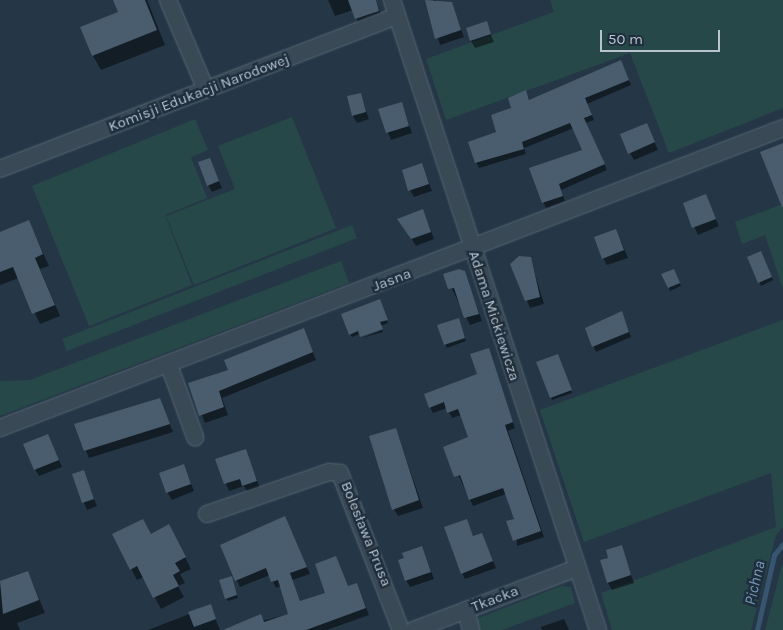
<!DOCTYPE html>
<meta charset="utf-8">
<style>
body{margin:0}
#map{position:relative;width:783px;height:630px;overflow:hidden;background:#253747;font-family:Karla,sans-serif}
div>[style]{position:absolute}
.green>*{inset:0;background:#274848}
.shadow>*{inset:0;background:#0007}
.stream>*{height:5px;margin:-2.5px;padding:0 2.5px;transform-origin:2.5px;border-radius:2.5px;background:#37556f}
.building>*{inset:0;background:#495d6e}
.roads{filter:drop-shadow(0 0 1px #586673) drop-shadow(0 0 1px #586673)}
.minor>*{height:16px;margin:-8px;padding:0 8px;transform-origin:8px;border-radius:8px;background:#3a4956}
span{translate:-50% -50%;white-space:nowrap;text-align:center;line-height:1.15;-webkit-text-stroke:5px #1e2e3c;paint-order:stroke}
.street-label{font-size:15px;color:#b8c3cf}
.water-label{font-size:16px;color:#7597b5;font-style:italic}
.scale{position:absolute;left:600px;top:30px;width:120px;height:22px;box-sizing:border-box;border:2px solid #b8c3cf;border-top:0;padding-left:6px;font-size:15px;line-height:18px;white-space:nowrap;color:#b8c3cf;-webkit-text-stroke:4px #1e2e3c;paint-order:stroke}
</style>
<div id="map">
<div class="green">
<div style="clip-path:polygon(550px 0,783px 0,783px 108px,669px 153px,630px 53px,446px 120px,426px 59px,554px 12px)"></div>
<div style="clip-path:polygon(292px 117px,336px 228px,194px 285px,166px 216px,235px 189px,218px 146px)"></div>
<div style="clip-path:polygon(195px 119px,208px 150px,191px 157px,207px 198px,165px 215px,192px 285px,89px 326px,32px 186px)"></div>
<div style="clip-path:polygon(783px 204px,783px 289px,765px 235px,742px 244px,735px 222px)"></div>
<div style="clip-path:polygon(352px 225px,357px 238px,67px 351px,62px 339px)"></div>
<div style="clip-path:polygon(341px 261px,349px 283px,0 416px,0 381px,30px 380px)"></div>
<div style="clip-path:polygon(783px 320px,783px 527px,776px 535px,751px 630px,612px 630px,601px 593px,776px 527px,771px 473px,584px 542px,540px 410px)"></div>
<div style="clip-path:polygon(783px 564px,783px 630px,765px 630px,781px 569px)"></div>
<div style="clip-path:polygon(561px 586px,571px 587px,575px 603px,502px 630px,476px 630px,473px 620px)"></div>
</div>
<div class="shadow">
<div style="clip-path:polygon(114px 0,147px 0,165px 45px,101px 70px,93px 56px,119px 13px)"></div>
<div style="clip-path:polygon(328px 0,376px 0,382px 17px,359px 25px,353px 10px,335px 16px)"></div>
<div style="clip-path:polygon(435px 0,445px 6px,451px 4px,464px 37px,440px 45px,427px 3px)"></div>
<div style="clip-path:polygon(486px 23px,494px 42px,475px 48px,471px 41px)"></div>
<div style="clip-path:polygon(623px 67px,631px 85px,587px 104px,594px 120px,586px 123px,607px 170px,561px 190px,565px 201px,546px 208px,543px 202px,583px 151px,574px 128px,524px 148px,526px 154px,479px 168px,476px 162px,526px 92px,530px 101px)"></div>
<div style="clip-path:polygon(360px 94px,369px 119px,357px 123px,353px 116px)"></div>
<div style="clip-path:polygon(401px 103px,412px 133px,391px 140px,379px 110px)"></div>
<div style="clip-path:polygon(650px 132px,658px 150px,634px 160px,630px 153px)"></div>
<div style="clip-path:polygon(209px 159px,222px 188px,212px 192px,208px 185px)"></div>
<div style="clip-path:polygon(422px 165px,432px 191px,414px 197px,410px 190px)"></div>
<div style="clip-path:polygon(705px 196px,719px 226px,698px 235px,684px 204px)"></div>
<div style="clip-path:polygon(423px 211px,434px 239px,416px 246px,403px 226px)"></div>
<div style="clip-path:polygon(29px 222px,49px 266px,40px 269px,60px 316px,40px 324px,19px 278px,0 285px,0 234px)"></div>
<div style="clip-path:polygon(616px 230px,628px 258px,607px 265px,603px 258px)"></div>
<div style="clip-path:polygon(762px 256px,773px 280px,761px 286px,749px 258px)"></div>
<div style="clip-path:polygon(530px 258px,544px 304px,530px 308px,512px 264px)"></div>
<div style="clip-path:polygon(464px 272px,482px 321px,470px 325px,445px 275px)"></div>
<div style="clip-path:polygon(675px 274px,681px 286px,670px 291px,669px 288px)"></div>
<div style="clip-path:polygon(381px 304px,388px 323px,352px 337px,350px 334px)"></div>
<div style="clip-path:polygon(624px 318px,631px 337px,596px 352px,586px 329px)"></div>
<div style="clip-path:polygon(460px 323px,466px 341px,447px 348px,445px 344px)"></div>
<div style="clip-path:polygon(304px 330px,316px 360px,222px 398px,228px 415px,205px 423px,189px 384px,229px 370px)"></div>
<div style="clip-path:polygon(382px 330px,383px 332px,362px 338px)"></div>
<div style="clip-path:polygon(488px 349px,515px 428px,508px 431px,544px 537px,517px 546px,516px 520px,506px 494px,473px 506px,445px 447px,470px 438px,461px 415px,452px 418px,447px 408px,433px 413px,430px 407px,478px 375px)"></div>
<div style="clip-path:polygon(560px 359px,572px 393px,552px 400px,551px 397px)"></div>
<div style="clip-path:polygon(159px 399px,173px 432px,89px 458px,75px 425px)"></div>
<div style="clip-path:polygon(396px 430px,423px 508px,398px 516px,394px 509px)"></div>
<div style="clip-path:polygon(48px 435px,62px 467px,39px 476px,35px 469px)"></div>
<div style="clip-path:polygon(245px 450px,260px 488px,248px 493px,244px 486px,229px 491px,217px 460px)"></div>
<div style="clip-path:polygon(184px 466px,194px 491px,172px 500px,167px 492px)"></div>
<div style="clip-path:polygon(83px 472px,97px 506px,87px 510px,73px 475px)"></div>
<div style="clip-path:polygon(467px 521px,474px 538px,482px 535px,496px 568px,465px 579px,462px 573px)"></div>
<div style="clip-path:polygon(288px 524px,310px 574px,292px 580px,301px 603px,327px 593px,336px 558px,348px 587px,356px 584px,360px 591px,369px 615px,327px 630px,224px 630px,290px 614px,281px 586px,276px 588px,270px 575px,240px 587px,221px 546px)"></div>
<div style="clip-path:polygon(151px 535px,175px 537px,191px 569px,180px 574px,185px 583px,178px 586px,184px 597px,161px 609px,144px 577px,137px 580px,131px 569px)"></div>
<div style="clip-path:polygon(621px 547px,634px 583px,612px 590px,608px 583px)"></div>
<div style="clip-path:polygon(422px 548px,434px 579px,410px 587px,406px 580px)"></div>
<div style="clip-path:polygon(28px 572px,45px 613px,17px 623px,20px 630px,0 630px,0 583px)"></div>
<div style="clip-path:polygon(233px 581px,238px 598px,228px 601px,226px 598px)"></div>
<div style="clip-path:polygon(210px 606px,220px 630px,148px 630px)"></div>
<div style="clip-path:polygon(564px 619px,569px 630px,542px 630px,541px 627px)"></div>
</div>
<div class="stream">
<div style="left:757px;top:630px;width:77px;rotate:-77.2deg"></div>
<div style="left:774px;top:555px;width:14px;rotate:-51deg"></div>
</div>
<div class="building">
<div style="clip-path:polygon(113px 0,145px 0,157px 30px,92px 56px,80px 27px,118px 12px)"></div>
<div style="clip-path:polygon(348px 0,376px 0,379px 11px,355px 19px)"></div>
<div style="clip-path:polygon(425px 0,452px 2px,461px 30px,435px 39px)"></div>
<div style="clip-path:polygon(487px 21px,491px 34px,470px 41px,466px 28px)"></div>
<div style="clip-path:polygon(621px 60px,629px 80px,585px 98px,592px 115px,584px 118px,605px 164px,559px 184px,563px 196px,542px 203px,529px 168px,582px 150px,570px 123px,522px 142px,524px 149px,475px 163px,468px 142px,496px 132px,491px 115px,511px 108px,508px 98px,526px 90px,529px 100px)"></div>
<div style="clip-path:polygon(361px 93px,366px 112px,352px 116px,347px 96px)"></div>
<div style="clip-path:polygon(402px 102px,409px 126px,386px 133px,378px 109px)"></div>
<div style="clip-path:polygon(647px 123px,655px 142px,628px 154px,620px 134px)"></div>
<div style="clip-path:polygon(783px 143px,783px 207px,782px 207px,760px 152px)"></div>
<div style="clip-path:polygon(210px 158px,219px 181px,207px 186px,198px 162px)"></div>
<div style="clip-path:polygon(422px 163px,429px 184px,408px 191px,402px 170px)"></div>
<div style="clip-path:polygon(706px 194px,716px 219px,692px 228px,683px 203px)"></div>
<div style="clip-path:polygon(423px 209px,431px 232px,411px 239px,397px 219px)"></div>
<div style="clip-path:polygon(29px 220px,43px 254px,35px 258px,55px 305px,32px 314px,13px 267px,0 272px,0 232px)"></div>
<div style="clip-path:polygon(616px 229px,624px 250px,602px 259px,594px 237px)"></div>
<div style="clip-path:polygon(761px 251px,772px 277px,758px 283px,747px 257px)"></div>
<div style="clip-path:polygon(519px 256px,531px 257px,540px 297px,525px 301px,510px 264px)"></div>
<div style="clip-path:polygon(459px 269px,465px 271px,479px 314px,464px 318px,454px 288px,448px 289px,443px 274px)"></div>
<div style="clip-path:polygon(674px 269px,680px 283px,668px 288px,661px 274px)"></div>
<div style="clip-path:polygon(380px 299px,388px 320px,380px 322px,383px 329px,360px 337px,358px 331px,349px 335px,341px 314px)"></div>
<div style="clip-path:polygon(622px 311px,629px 332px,592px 347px,585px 328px)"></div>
<div style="clip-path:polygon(459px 318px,465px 338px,444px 345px,437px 325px)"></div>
<div style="clip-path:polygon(304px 328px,313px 352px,219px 391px,224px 407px,199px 416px,188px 383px,228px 370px,224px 360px)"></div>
<div style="clip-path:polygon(489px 348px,513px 422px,505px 425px,541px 531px,513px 541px,506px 521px,514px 519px,503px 488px,469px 500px,460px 475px,454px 477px,443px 447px,468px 437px,458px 409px,447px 413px,444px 402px,429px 408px,424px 394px,477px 374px,470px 354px)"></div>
<div style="clip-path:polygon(558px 354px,572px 390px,550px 398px,536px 362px)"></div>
<div style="clip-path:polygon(160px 398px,170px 424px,84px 451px,74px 424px)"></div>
<div style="clip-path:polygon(396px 428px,419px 500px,392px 510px,369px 436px)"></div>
<div style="clip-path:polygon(48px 434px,59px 460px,34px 470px,23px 444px)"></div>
<div style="clip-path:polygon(246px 449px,257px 481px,242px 486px,240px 479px,224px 484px,215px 459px)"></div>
<div style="clip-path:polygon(184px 464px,191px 484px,166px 493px,159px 473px)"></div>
<div style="clip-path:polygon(84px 470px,94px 499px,82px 503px,72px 474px)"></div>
<div style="clip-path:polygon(285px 516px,307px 567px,290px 573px,300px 601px,325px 593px,315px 564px,336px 556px,348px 586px,357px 583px,366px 608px,306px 630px,223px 630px,261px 614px,264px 622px,288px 614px,278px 580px,271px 582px,266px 568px,235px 581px,220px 545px)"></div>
<div style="clip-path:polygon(143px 519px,151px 534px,169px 524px,186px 557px,175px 563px,180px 571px,173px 575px,179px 586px,153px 598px,137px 566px,130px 570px,112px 534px)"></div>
<div style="clip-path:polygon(467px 519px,473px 536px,482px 533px,493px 561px,461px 574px,444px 527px)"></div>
<div style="clip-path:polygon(622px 545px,631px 575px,607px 583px,600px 560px,608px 558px,606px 550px)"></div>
<div style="clip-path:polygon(422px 546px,431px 572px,405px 581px,398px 560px,404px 558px,402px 553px)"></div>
<div style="clip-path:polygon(28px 571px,39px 600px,3px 614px,0 581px)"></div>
<div style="clip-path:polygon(232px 576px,237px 595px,225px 599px,219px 580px)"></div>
<div style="clip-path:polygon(211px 604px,216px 619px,194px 627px,188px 612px)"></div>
</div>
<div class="roads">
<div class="minor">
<div style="left:168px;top:0;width:98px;rotate:67.1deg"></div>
<div style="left:392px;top:0;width:663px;rotate:71.89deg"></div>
<div style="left:0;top:169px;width:425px;rotate:-21.1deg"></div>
<div style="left:169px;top:365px;width:77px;rotate:70.1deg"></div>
<div style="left:0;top:428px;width:839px;rotate:-20.96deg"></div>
<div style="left:207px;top:514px;width:129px;rotate:-19deg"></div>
<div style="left:329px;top:472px;width:11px;rotate:5deg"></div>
<div style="left:340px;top:473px;width:168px;rotate:68.8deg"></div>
<div style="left:466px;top:610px;width:21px;rotate:76deg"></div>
<div style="left:414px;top:630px;width:172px;rotate:-20.8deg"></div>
</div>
</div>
<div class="street-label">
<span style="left:199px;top:93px;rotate:-21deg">Komisji Edukacji Narodowej</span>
<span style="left:392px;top:280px;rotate:-21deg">Jasna</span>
<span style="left:494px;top:316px;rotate:72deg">Adama Mickiewicza</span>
<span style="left:366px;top:534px;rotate:68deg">Bolesława Prusa</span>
<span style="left:495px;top:599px;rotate:-21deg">Tkacka</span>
</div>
<div class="water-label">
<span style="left:755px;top:583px;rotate:-77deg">Pichna</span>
</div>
<div class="scale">50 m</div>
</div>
